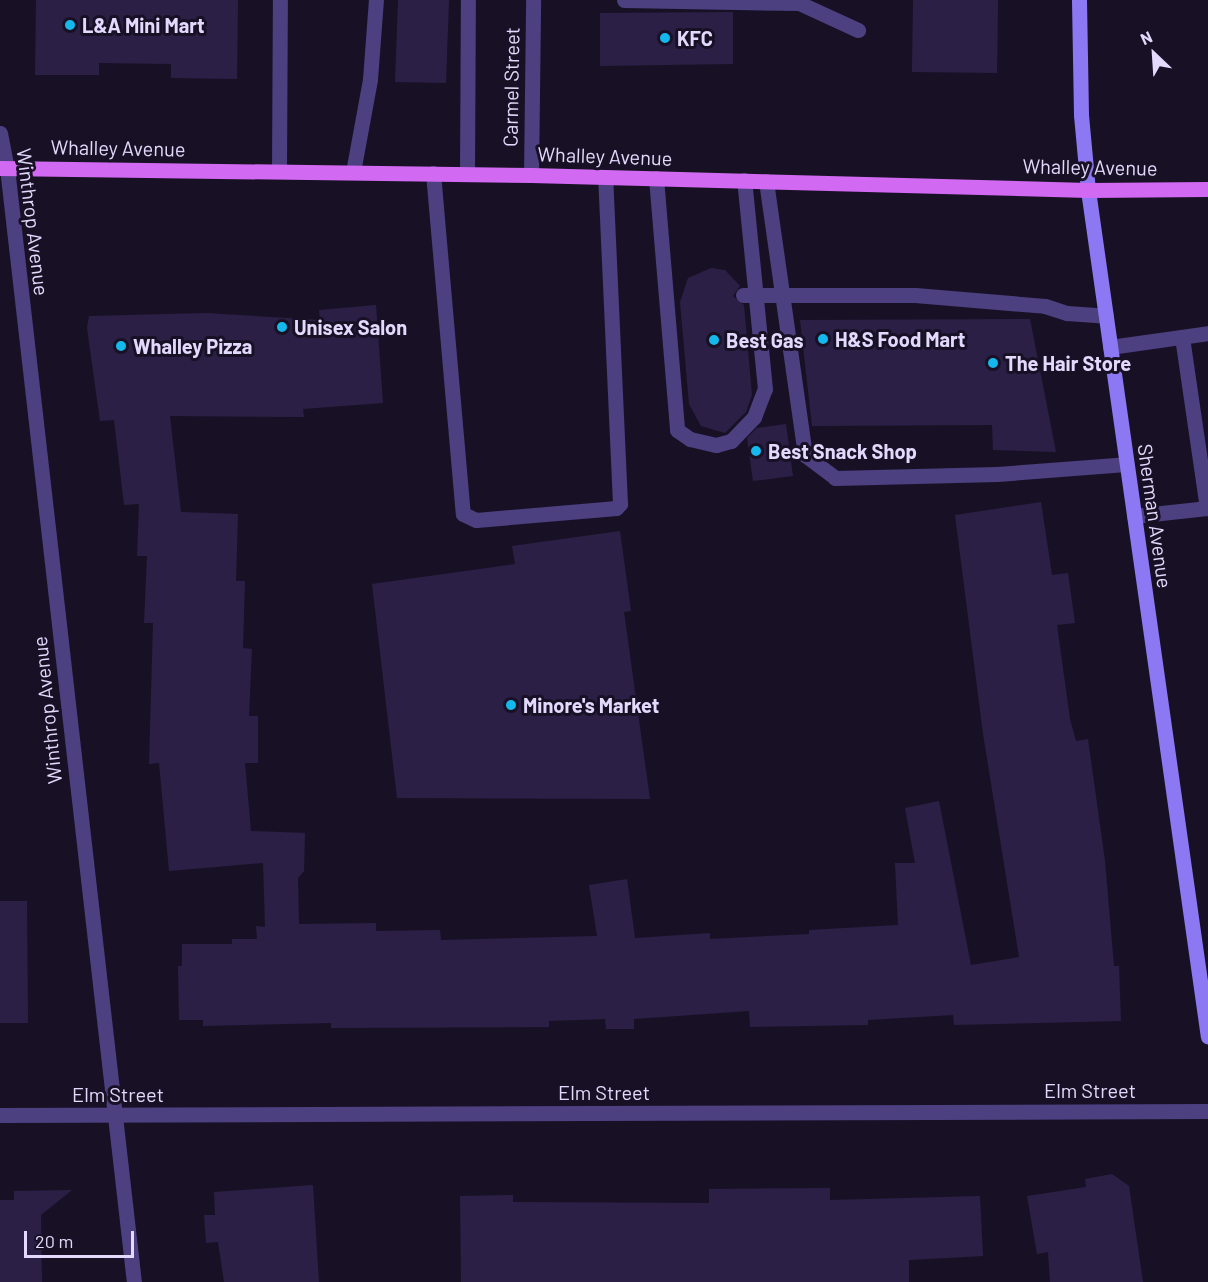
<!DOCTYPE html>
<style>
body{margin:0}
#map{position:relative;width:1208px;height:1282px;overflow:hidden;background:#181126;font-family:Barlow,sans-serif}
div>[style]{position:absolute}
.building>*{inset:0;background:#2c1f45}
.lane>*{height:15px;margin:-7.5px;padding:0 7.5px;transform-origin:7.5px;border-radius:7.5px;background:#4c4081}
.street>*{height:15px;margin:-7.5px;padding:0 7.5px;transform-origin:7.5px;border-radius:7.5px;background:#4c4081}
.secondary>*{height:15px;margin:-7.5px;padding:0 7.5px;transform-origin:7.5px;border-radius:7.5px;background:#8d78f4}
.primary>*{height:15px;margin:-7.5px;padding:0 7.5px;transform-origin:7.5px;border-radius:7.5px;background:#d269f3}
.dots>*{width:16px;height:16px;translate:-50% -50%;box-sizing:border-box;border:3px solid #181126;border-radius:50%}
span{translate:-50% -50%;white-space:nowrap;text-align:center;line-height:1.15;-webkit-text-stroke:6px #181126;paint-order:stroke}
.poi-label{font-size:20px;color:#e2d9fc;font-weight:700}
.left{translate:0 -50%;text-align:left}
.street-label{font-size:20px;color:#e2d9fc}
.north{position:absolute;left:1124px;top:24px;width:60px;height:60px;-webkit-text-stroke:4px #181126;paint-order:stroke;rotate:335deg;font-size:16px;font-weight:700;line-height:24px;text-align:center;color:#e2d9fc}
.north::after{content:'';display:block;margin:auto;width:21px;height:27px;background:#e2d9fc;clip-path:polygon(50% 0,100% 100%,50% 72%,0 100%)}
.scale{position:absolute;left:24px;top:1231px;width:110px;height:27px;box-sizing:border-box;border:3px solid #e2d9fc;border-top:0;padding-left:8px;font-size:18px;line-height:21px;white-space:nowrap;color:#e2d9fc;-webkit-text-stroke:4px #181126;paint-order:stroke}
</style>
<div id="map">
<div class="building">
<div style="clip-path:polygon(36px 0,238px 0,237px 79px,171px 78px,171px 64px,99px 63px,99px 75px,35px 75px)"></div>
<div style="clip-path:polygon(398px 0,449px 0,446px 83px,395px 82px)"></div>
<div style="clip-path:polygon(913px 0,998px 0,997px 73px,912px 72px)"></div>
<div style="clip-path:polygon(733px 12px,733px 64px,600px 66px,600px 13px)"></div>
<div style="clip-path:polygon(711px 268px,725px 270px,740px 286px,733px 296px,744px 305px,752px 395px,746px 412px,725px 433px,701px 426px,689px 404px,680px 302px,688px 278px)"></div>
<div style="clip-path:polygon(376px 305px,383px 403px,303px 409px,304px 417px,170px 416px,181px 512px,238px 514px,236px 581px,245px 581px,243px 648px,252px 649px,249px 716px,258px 716px,258px 763px,245px 763px,251px 831px,305px 833px,304px 871px,298px 878px,299px 924px,376px 923px,376px 931px,440px 930px,441px 940px,597px 936px,589px 885px,627px 879px,635px 938px,710px 933px,710px 939px,809px 934px,809px 930px,898px 925px,895px 863px,915px 863px,905px 808px,939px 801px,971px 965px,1019px 957px,983px 734px,955px 515px,1041px 502px,1052px 575px,1068px 573px,1075px 623px,1057px 625px,1070px 719px,1076px 741px,1088px 739px,1105px 861px,1114px 966px,1119px 966px,1121px 1021px,954px 1025px,953px 1015px,868px 1020px,868px 1025px,750px 1027px,749px 1011px,634px 1019px,634px 1029px,606px 1029px,605px 1019px,549px 1021px,549px 1027px,331px 1028px,331px 1023px,203px 1026px,203px 1020px,179px 1020px,178px 966px,182px 966px,182px 944px,232px 944px,232px 939px,257px 939px,256px 926px,265px 927px,263px 863px,169px 871px,159px 763px,149px 764px,153px 623px,144px 623px,147px 556px,137px 556px,139px 504px,124px 505px,114px 420px,100px 421px,87px 328px,89px 316px,206px 313px,320px 320px,319px 310px)"></div>
<div style="clip-path:polygon(1030px 319px,1056px 452px,993px 450px,992px 425px,812px 426px,800px 320px)"></div>
<div style="clip-path:polygon(786px 424px,793px 476px,753px 481px,747px 438px,757px 428px)"></div>
<div style="clip-path:polygon(620px 531px,631px 611px,624px 612px,650px 799px,397px 798px,372px 584px,515px 564px,512px 546px)"></div>
<div style="clip-path:polygon(0 901px,27px 901px,28px 1023px,0 1023px)"></div>
<div style="clip-path:polygon(1112px 1174px,1129px 1186px,1143px 1282px,1050px 1282px,1048px 1252px,1037px 1254px,1027px 1196px,1086px 1187px,1085px 1179px)"></div>
<div style="clip-path:polygon(313px 1185px,319px 1282px,224px 1282px,218px 1242px,206px 1243px,204px 1215px,215px 1215px,214px 1192px)"></div>
<div style="clip-path:polygon(830px 1188px,830px 1200px,980px 1196px,983px 1256px,909px 1260px,909px 1282px,461px 1282px,460px 1196px,513px 1195px,513px 1202px,709px 1203px,709px 1189px)"></div>
<div style="clip-path:polygon(72px 1190px,41px 1215px,42px 1282px,0 1282px,0 1200px,14px 1200px,14px 1191px)"></div>
</div>
<div class="lane">
<div style="left:624px;top:0;width:175px;rotate:1deg"></div>
<div style="left:799px;top:3px;width:65px;rotate:24.6deg"></div>
<div style="left:279px;top:171px;width:171px;rotate:-89.7deg"></div>
<div style="left:353px;top:172px;width:95px;rotate:-79.6deg"></div>
<div style="left:370px;top:79px;width:79px;rotate:-85.7deg"></div>
<div style="left:433px;top:173px;width:342px;rotate:85deg"></div>
<div style="left:463px;top:514px;width:14px;rotate:25deg"></div>
<div style="left:476px;top:520px;width:141px;rotate:-4.9deg"></div>
<div style="left:616px;top:508px;width:6px;rotate:-45deg"></div>
<div style="left:620px;top:504px;width:327px;rotate:-92.6deg"></div>
<div style="left:467px;top:174px;width:174px;rotate:-89.7deg"></div>
<div style="left:656px;top:178px;width:253px;rotate:85.2deg"></div>
<div style="left:677px;top:430px;width:16px;rotate:35deg"></div>
<div style="left:690px;top:439px;width:27px;rotate:13deg"></div>
<div style="left:716px;top:445px;width:16px;rotate:-15deg"></div>
<div style="left:731px;top:441px;width:33px;rotate:-46deg"></div>
<div style="left:754px;top:417px;width:30px;rotate:-69deg"></div>
<div style="left:765px;top:389px;width:210px;rotate:-95.7deg"></div>
<div style="left:766px;top:181px;width:277px;rotate:81.9deg"></div>
<div style="left:805px;top:455px;width:38px;rotate:37deg"></div>
<div style="left:835px;top:478px;width:162px;rotate:-1.4deg"></div>
<div style="left:997px;top:474px;width:129px;rotate:-4.4deg"></div>
<div style="left:743px;top:295px;width:172px"></div>
<div style="left:915px;top:295px;width:130px;rotate:4.8deg"></div>
<div style="left:1045px;top:306px;width:23px;rotate:18deg"></div>
<div style="left:1067px;top:313px;width:39px;rotate:4deg"></div>
<div style="left:1182px;top:337px;width:173px;rotate:81.7deg"></div>
<div style="left:1110px;top:347px;width:99px;rotate:-8.1deg"></div>
<div style="left:1134px;top:516px;width:74px;rotate:-6.2deg"></div>
</div>
<div class="street">
<div style="left:0;top:133px;width:36px;rotate:79deg"></div>
<div style="left:7px;top:168px;width:1121px;rotate:83.5deg"></div>
<div style="left:531px;top:175px;width:175px;rotate:-89.3deg"></div>
<div style="left:0;top:1115px;width:1208px;rotate:-0.19deg"></div>
</div>
<div class="secondary">
<div style="left:1079px;top:0;width:115px;rotate:89deg"></div>
<div style="left:1081px;top:115px;width:75px;rotate:84.7deg"></div>
<div style="left:1088px;top:190px;width:855px;rotate:81.94deg"></div>
</div>
<div class="primary">
<div style="left:0;top:168px;width:531px;rotate:0.76deg"></div>
<div style="left:531px;top:175px;width:557px;rotate:1.54deg"></div>
<div style="left:1088px;top:190px;width:120px;rotate:-0.5deg"></div>
</div>
<div class="dots">
<div style="left:70px;top:25px;background:#15b8ec"></div>
<div style="left:665px;top:38px;background:#15b8ec"></div>
<div style="left:282px;top:327px;background:#15b8ec"></div>
<div style="left:823px;top:339px;background:#15b8ec"></div>
<div style="left:714px;top:340px;background:#15b8ec"></div>
<div style="left:121px;top:346px;background:#15b8ec"></div>
<div style="left:993px;top:363px;background:#15b8ec"></div>
<div style="left:756px;top:451px;background:#15b8ec"></div>
<div style="left:511px;top:705px;background:#15b8ec"></div>
</div>
<div class="poi-label">
<span class="left" style="left:82px;top:25px">L&amp;A Mini Mart</span>
<span class="left" style="left:677px;top:38px">KFC</span>
<span class="left" style="left:294px;top:327px">Unisex Salon</span>
<span class="left" style="left:835px;top:339px">H&amp;S Food Mart</span>
<span class="left" style="left:726px;top:340px">Best Gas</span>
<span class="left" style="left:133px;top:346px">Whalley Pizza</span>
<span class="left" style="left:1005px;top:363px">The Hair Store</span>
<span class="left" style="left:768px;top:451px">Best Snack Shop</span>
<span class="left" style="left:523px;top:705px">Minore's Market</span>
</div>
<div class="street-label">
<span style="left:511px;top:87px;rotate:-89deg">Carmel Street</span>
<span style="left:118px;top:148px;rotate:1deg">Whalley Avenue</span>
<span style="left:605px;top:156px;rotate:2deg">Whalley Avenue</span>
<span style="left:1090px;top:167px;rotate:1deg">Whalley Avenue</span>
<span style="left:33px;top:222px;rotate:83deg">Winthrop Avenue</span>
<span style="left:1155px;top:516px;rotate:82deg">Sherman Avenue</span>
<span style="left:47px;top:710px;rotate:-96deg">Winthrop Avenue</span>
<span style="left:1090px;top:1090px">Elm Street</span>
<span style="left:604px;top:1092px">Elm Street</span>
<span style="left:118px;top:1094px">Elm Street</span>
</div>
<div class="north">N</div>
<div class="scale">20 m</div>
</div>
